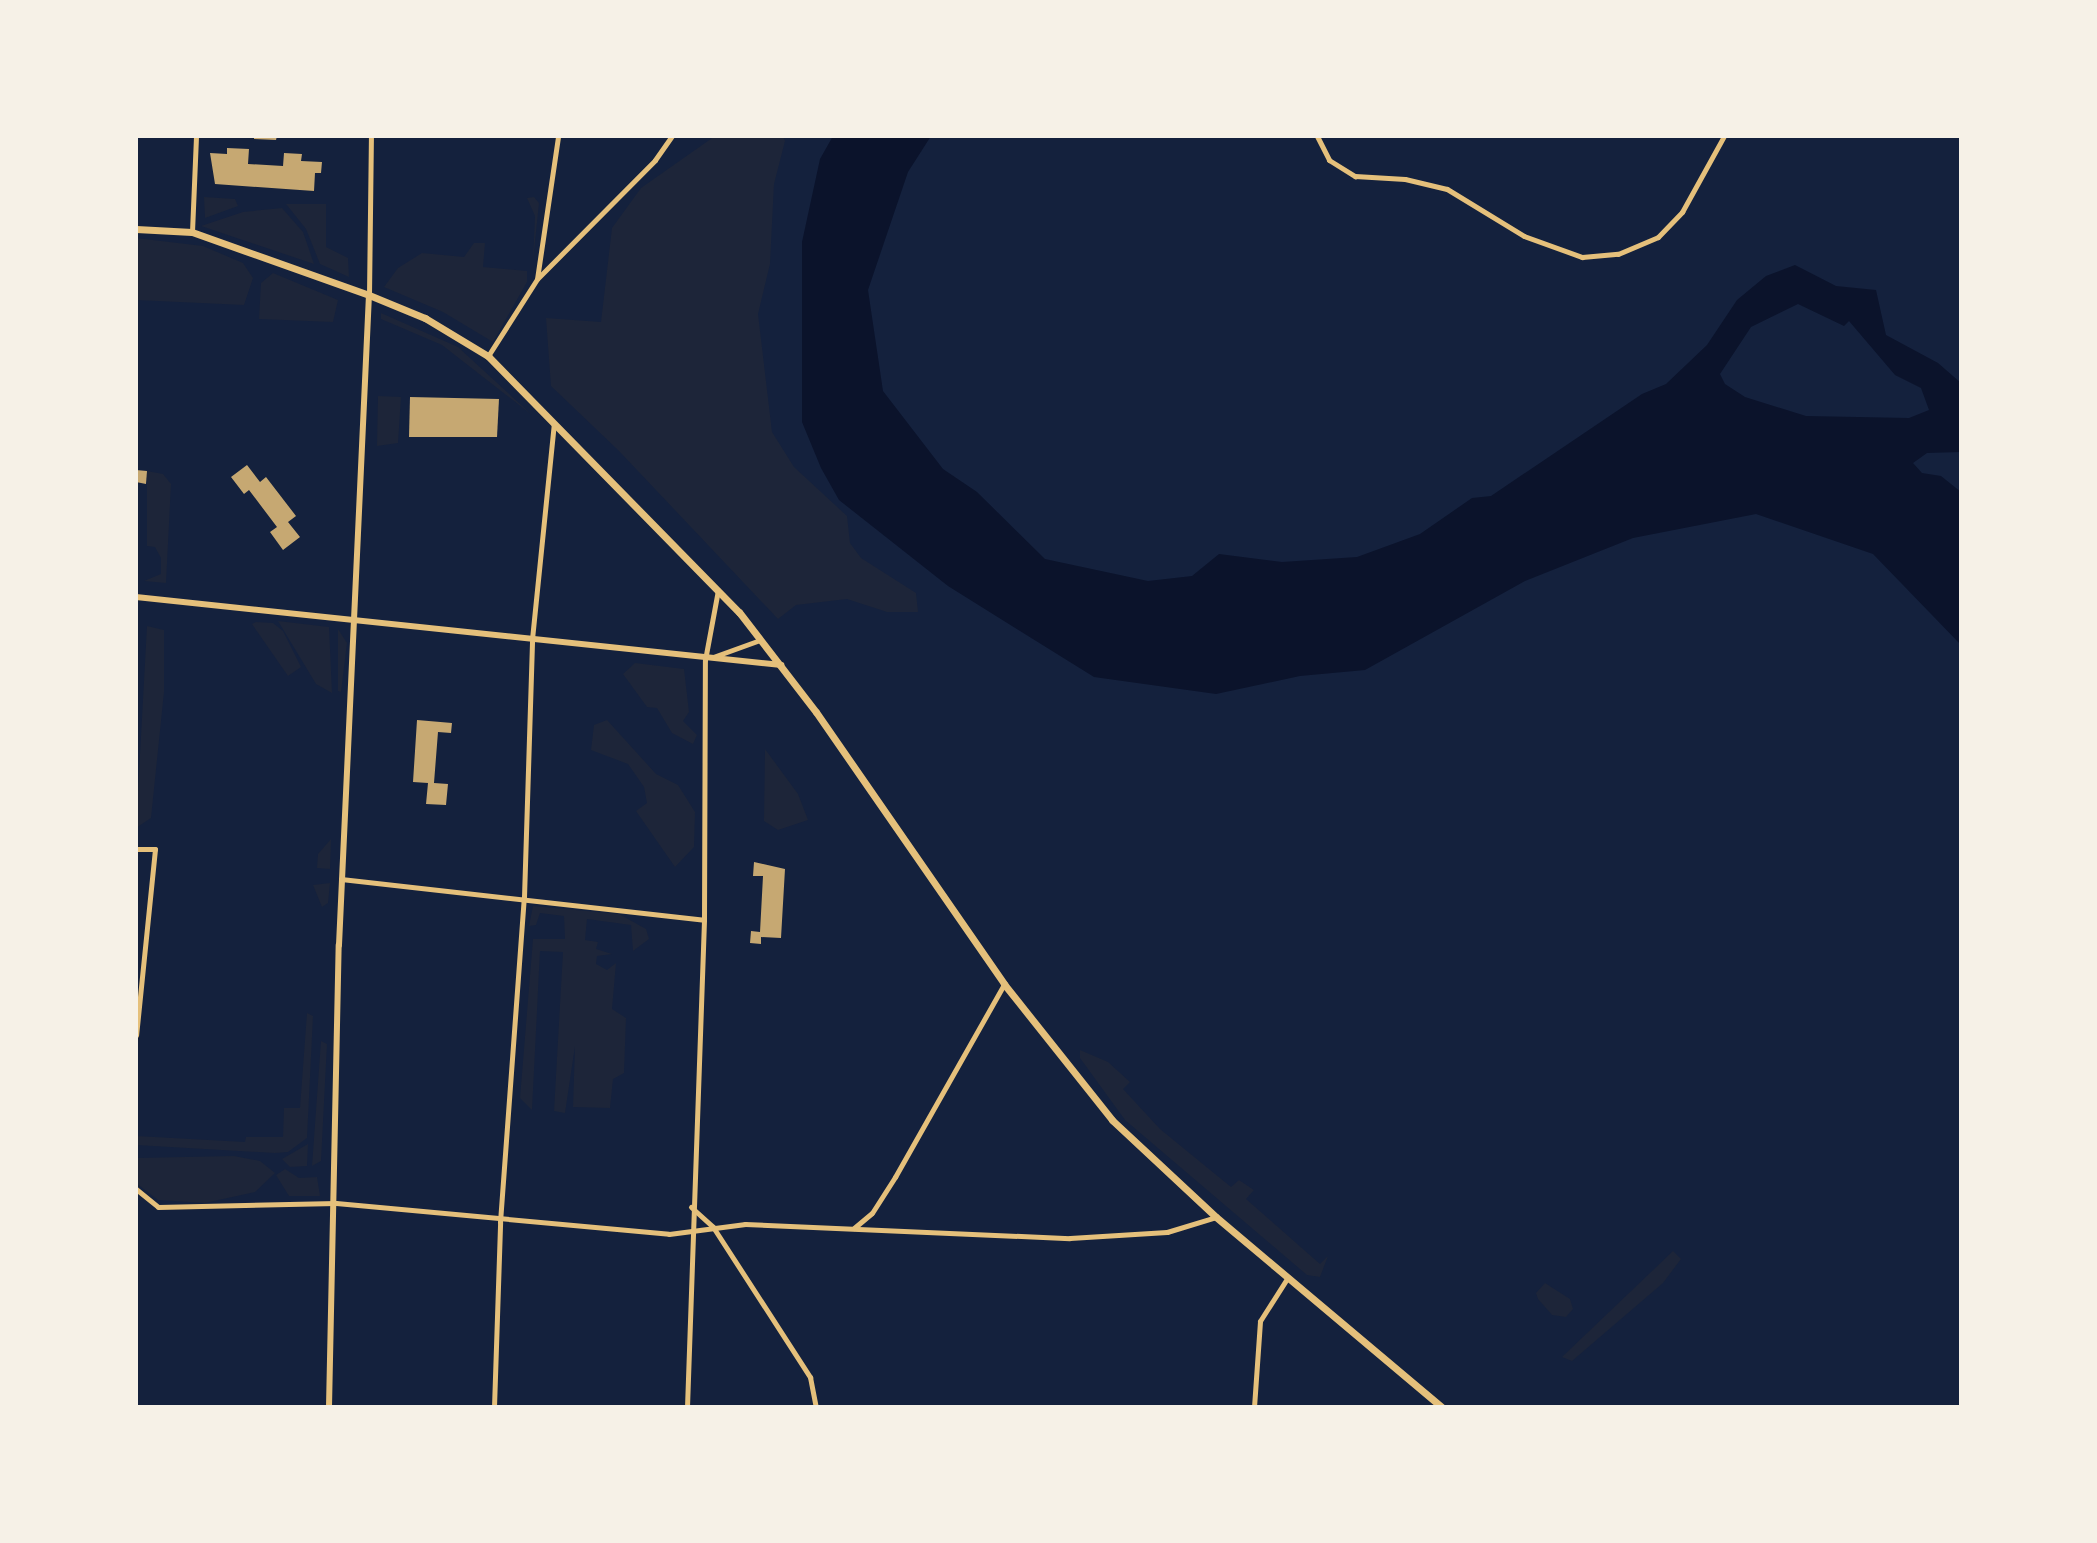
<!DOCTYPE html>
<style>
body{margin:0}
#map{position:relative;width:2097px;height:1543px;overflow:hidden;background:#14213d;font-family:"Open Sans",sans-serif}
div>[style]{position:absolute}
.green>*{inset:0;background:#1d2539}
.water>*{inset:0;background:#0b132b}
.building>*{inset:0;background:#c6a872}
.minor>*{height:5px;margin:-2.5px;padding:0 2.5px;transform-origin:2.5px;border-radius:2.5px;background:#e5c07b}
.tertiary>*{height:6px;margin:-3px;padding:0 3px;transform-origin:3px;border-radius:3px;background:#e5c07b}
.primary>*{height:7px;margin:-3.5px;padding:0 3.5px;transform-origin:3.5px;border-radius:3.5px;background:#e5c07b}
span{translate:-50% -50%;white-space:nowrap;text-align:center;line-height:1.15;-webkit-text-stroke:6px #f6f1e7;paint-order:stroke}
.frame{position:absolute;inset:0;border:138px solid #f6f1e7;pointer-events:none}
</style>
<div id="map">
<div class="green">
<div style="clip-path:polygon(715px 136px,783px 136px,785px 141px,774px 184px,770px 264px,758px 314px,772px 432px,794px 467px,847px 516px,850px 543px,861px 558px,916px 593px,918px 612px,887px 612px,847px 599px,796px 605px,778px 619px,619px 451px,551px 386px,546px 318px,601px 322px,612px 228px,641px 188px)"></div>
<div style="clip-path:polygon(204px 197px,235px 199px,238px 206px,205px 218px)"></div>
<div style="clip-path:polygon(534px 197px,539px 203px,533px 261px,535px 216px,527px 198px)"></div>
<div style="clip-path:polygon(286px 204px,326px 204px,326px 247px,348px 258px,349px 277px,320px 264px,306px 229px)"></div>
<div style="clip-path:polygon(282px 208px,303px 232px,314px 264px,201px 226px,243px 212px)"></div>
<div style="clip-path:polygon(136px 238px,203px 246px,243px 263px,253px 278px,244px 305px,136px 300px)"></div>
<div style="clip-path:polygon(474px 243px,485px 243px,483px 267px,527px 271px,527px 282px,493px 342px,443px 312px,384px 287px,398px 268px,422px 253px,464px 257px)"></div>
<div style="clip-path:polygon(273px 273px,338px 300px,333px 322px,259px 319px,261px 283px)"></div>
<div style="clip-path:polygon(381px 313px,458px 347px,532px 415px,442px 345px,381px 319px)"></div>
<div style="clip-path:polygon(378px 396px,401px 397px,398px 443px,377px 446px)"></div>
<div style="clip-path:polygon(147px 471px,163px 474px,171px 484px,166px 583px,144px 581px,161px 574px,161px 558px,155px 547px,147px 546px)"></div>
<div style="clip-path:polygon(278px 621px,329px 627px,332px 693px,316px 684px)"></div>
<div style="clip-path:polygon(256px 622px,273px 623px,283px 631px,301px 667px,288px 676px,252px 624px)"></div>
<div style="clip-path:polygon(147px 626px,164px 630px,164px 692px,151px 818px,136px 828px)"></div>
<div style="clip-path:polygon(338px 629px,347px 643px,341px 692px,338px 691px)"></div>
<div style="clip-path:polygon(635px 663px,684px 669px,689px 712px,683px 721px,697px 735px,693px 744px,672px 733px,657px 708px,647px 707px,623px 674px)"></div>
<div style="clip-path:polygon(607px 720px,656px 774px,678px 785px,695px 812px,694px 847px,675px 867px,636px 811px,647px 803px,644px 787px,628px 764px,591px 750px,594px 725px)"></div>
<div style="clip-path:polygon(765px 749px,798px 794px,808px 820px,778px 830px,764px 821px)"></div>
<div style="clip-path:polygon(331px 839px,330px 869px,317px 868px,318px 854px)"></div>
<div style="clip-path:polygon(330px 883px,328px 903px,322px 907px,313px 885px)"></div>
<div style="clip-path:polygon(533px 906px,619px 914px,646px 929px,649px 939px,633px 951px,631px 925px,587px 919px,585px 940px,598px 942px,596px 949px,612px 954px,597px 956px,596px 964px,607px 970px,616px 963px,612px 1009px,626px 1018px,624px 1073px,613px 1079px,610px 1108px,573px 1107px,575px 1046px,565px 1113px,554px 1111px,563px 952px,540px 951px,532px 1110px,520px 1098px,533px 939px,565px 939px,564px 916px,540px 913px,536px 925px,529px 926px)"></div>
<div style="clip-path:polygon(307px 1013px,313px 1016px,307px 1138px,288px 1152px,275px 1153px,136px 1145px,136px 1136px,245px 1142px,246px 1137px,283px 1137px,284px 1108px,300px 1108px)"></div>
<div style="clip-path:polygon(321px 1041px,327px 1044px,321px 1161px,312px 1166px)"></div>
<div style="clip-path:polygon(1080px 1050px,1108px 1062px,1130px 1082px,1123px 1089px,1160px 1129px,1231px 1187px,1239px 1180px,1254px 1190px,1246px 1199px,1320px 1264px,1328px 1256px,1320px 1277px,1307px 1275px,1125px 1120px,1080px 1058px)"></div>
<div style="clip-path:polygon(308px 1144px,307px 1166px,290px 1167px,282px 1159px)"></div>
<div style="clip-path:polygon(234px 1156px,260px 1161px,275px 1173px,255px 1192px,205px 1203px,158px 1200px,136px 1183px,136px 1158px)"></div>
<div style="clip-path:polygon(285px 1169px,299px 1178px,317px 1177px,320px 1196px,289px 1196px,276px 1175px)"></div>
<div style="clip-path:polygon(1673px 1251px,1681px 1259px,1663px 1283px,1572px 1361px,1562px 1357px)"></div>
<div style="clip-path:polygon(1545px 1283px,1570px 1299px,1573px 1309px,1566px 1317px,1552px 1315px,1538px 1299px,1536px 1293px)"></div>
</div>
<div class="water">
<div style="clip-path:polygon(evenodd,833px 136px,931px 136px,908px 172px,868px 290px,883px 391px,943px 469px,977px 492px,1045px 559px,1148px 581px,1192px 576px,1219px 554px,1282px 562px,1357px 557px,1420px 534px,1472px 498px,1491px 496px,1642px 394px,1666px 384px,1707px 345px,1737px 300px,1766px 276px,1795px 265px,1836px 286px,1876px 290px,1886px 335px,1938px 363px,1961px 383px,1961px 452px,1927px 453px,1913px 463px,1922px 473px,1941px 476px,1961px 492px,1961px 645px,1873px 554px,1756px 514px,1633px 538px,1525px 581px,1365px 670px,1300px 676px,1216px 694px,1094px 677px,948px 586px,839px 500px,821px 468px,802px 422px,802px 242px,820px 159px,833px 136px,1798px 304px,1844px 326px,1849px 321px,1895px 375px,1921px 388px,1929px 410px,1909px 418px,1806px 416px,1745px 397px,1725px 384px,1720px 374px,1751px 327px,1798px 304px)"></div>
</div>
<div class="building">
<div style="clip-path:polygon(254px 136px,277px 136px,276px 140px,254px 139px)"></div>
<div style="clip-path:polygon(227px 148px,249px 149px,248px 164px,283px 166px,284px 153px,302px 154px,301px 161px,322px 162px,321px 173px,315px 173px,314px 191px,215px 184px,210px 153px,227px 154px)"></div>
<div style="clip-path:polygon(410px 397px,499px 399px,497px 437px,409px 437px)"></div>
<div style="clip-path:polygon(247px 465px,260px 482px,266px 477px,296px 516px,288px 522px,300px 537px,283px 550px,270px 532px,277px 527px,249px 490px,244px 494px,231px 477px)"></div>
<div style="clip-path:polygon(136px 470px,147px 471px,146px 484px,136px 482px)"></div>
<div style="clip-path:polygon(417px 720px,452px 723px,451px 733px,438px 732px,434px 783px,448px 784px,446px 805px,426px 804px,428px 783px,413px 782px)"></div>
<div style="clip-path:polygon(754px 862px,785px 869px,781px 938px,761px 937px,761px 944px,750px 943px,751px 931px,760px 932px,763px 876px,753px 876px)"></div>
</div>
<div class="minor">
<div style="left:1317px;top:136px;width:27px;rotate:63deg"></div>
<div style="left:1329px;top:160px;width:31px;rotate:32deg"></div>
<div style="left:1355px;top:176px;width:50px;rotate:3.4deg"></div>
<div style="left:1405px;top:179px;width:43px;rotate:13.4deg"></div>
<div style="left:1447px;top:189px;width:90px;rotate:31.4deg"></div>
<div style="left:1524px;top:236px;width:62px;rotate:19.9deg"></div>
<div style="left:1582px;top:257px;width:36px;rotate:-5deg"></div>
<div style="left:1618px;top:254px;width:43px;rotate:-23deg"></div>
<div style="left:1658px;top:237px;width:35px;rotate:-46deg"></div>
<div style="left:1682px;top:212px;width:87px;rotate:-61.1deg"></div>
<div style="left:192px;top:232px;width:96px;rotate:-87.6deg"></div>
<div style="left:538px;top:278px;width:166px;rotate:-45.2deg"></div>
<div style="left:655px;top:160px;width:29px;rotate:-55deg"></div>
<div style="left:369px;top:295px;width:159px;rotate:-89.3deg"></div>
<div style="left:488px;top:356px;width:91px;rotate:-57.5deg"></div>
<div style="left:537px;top:279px;width:145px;rotate:-81.6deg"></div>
<div style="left:713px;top:657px;width:50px;rotate:-19.9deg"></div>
<div style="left:136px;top:849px;width:19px"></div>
<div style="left:155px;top:849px;width:187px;rotate:95.8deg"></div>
<div style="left:341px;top:879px;width:365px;rotate:6.4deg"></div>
<div style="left:136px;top:1189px;width:28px;rotate:39deg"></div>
<div style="left:158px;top:1207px;width:178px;rotate:-1.3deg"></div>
<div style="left:336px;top:1203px;width:334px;rotate:5.3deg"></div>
<div style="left:669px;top:1234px;width:77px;rotate:-7.5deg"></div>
<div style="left:745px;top:1224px;width:325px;rotate:2.5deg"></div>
<div style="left:1070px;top:1238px;width:97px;rotate:-3.5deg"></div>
<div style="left:1167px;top:1232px;width:51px;rotate:-17deg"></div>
<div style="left:691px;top:1207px;width:30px;rotate:42deg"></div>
<div style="left:713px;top:1227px;width:179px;rotate:57.1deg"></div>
<div style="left:810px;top:1377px;width:31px;rotate:79deg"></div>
<div style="left:854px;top:1228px;width:23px;rotate:-40deg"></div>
<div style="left:872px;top:1213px;width:43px;rotate:-57.4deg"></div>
<div style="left:895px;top:1177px;width:222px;rotate:-60.5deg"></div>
<div style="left:494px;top:1407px;width:185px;rotate:-88.1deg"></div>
<div style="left:500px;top:1222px;width:326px;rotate:-85.8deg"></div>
<div style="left:524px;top:897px;width:258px;rotate:-88.2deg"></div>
<div style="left:532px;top:639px;width:216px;rotate:-84.2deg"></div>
<div style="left:687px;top:1407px;width:487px;rotate:-88deg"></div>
<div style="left:704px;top:920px;width:260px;rotate:-89.8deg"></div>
<div style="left:705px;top:660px;width:71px;rotate:-79.5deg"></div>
<div style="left:1254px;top:1407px;width:86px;rotate:-86deg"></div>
<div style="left:1260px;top:1321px;width:52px;rotate:-57.5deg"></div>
</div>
<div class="tertiary">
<div style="left:136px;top:597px;width:649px;rotate:6.02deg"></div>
<div style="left:329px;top:1407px;width:462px;rotate:-88.8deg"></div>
<div style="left:339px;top:945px;width:651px;rotate:-87.36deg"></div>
</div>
<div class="primary">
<div style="left:136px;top:229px;width:56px;rotate:3.1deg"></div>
<div style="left:192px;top:232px;width:188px;rotate:19.6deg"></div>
<div style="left:369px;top:295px;width:61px;rotate:22.3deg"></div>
<div style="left:425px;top:318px;width:74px;rotate:31.1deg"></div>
<div style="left:488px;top:356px;width:359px;rotate:45.6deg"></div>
<div style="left:739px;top:612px;width:126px;rotate:52.4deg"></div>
<div style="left:816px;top:712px;width:331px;rotate:55.3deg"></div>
<div style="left:1004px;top:984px;width:174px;rotate:51.5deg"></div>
<div style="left:1112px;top:1120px;width:142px;rotate:43deg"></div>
<div style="left:1216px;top:1217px;width:295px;rotate:40.1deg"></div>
</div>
<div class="frame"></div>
</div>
